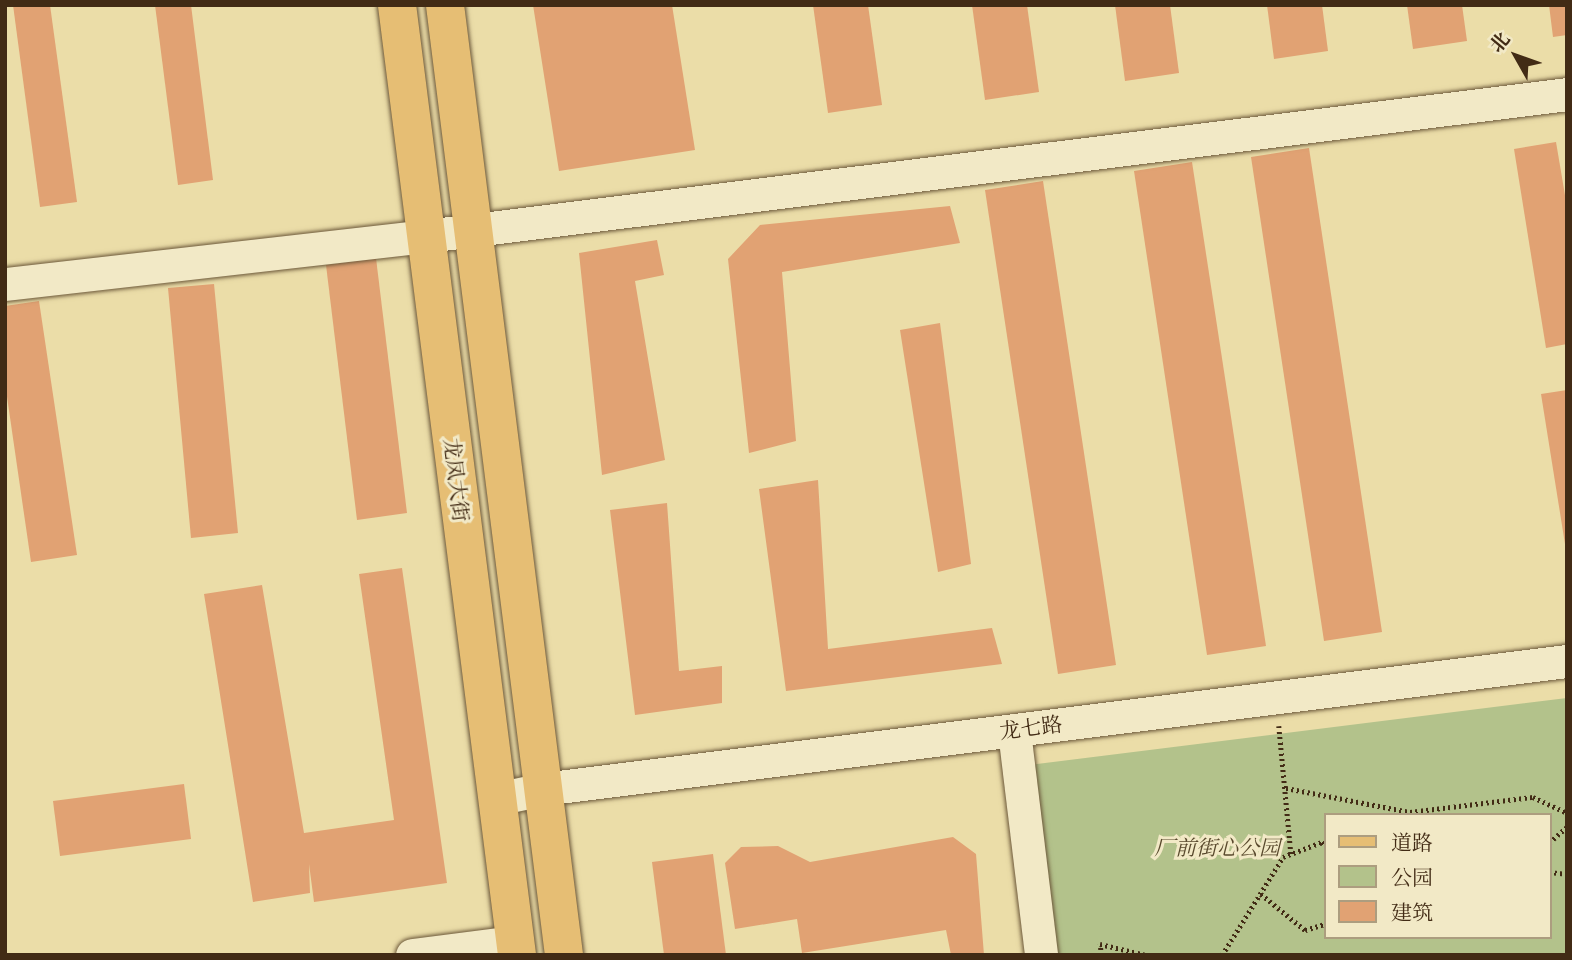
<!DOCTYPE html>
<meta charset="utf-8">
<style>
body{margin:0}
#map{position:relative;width:1572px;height:960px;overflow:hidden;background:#ebdda8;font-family:Alegreya,"Noto Serif SC",serif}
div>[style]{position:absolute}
.green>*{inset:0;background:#b3c28b}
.building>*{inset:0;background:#e1a273}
.path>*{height:4.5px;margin-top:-2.25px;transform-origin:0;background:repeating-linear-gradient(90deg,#422b15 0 2px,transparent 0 5.5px)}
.roads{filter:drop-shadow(0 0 2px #6c583a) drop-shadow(0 0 2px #6c583a)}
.minor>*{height:33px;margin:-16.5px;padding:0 16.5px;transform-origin:16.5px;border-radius:16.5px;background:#f2e9c6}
.major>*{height:38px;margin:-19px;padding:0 19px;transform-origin:19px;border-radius:19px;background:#e6be74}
span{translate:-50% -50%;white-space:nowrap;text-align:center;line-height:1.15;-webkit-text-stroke:6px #f2e9c6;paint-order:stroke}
.street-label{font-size:21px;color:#422b15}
.park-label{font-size:21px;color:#59492d;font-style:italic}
.frame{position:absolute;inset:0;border:7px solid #422b15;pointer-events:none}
.legend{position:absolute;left:1324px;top:813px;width:228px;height:126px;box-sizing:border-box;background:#f2e9c6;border:2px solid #ac9d7f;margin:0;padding:9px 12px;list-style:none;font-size:21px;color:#422b15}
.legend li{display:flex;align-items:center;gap:14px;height:35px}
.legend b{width:35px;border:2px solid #ac9d7f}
.north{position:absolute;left:1481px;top:21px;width:70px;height:70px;-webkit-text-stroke:5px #f2e9c6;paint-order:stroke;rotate:310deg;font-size:19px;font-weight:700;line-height:28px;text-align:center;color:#422b15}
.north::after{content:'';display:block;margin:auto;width:24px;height:32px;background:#422b15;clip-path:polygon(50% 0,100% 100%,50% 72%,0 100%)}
</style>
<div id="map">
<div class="green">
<div style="clip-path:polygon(evenodd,1567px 698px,1567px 955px,1058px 955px,1029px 765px,1567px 698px,1325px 815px,1549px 815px,1549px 937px,1325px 937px,1325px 815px)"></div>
</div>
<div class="building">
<div style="clip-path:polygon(13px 5px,50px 5px,77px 202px,40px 207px)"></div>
<div style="clip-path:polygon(155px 5px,191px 5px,213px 180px,178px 185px)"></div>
<div style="clip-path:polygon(533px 5px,672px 5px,695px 150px,559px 171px)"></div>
<div style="clip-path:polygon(813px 5px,868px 5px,882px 105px,828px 113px)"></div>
<div style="clip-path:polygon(972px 5px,1027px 5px,1039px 92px,985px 100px)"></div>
<div style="clip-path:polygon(1115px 5px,1170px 5px,1179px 73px,1125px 81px)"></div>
<div style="clip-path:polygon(1267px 5px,1322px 5px,1328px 51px,1274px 59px)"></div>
<div style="clip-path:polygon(1407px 5px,1462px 5px,1467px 41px,1413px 49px)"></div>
<div style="clip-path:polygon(1549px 5px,1567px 5px,1567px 35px,1553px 37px)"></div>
<div style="clip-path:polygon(1556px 142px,1567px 207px,1567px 344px,1546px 348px,1514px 149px)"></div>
<div style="clip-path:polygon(1309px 148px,1382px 632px,1324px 641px,1251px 157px)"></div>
<div style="clip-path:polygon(1192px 162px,1266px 646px,1207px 655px,1134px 171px)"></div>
<div style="clip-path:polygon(1043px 181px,1116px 665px,1058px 674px,985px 190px)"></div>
<div style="clip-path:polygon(950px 206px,960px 243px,782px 272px,796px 441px,749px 453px,728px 259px,760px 225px)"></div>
<div style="clip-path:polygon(657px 240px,664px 275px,635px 281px,665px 460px,602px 475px,579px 253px)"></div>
<div style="clip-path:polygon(376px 258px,407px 513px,357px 520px,326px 265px)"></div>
<div style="clip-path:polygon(214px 284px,238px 533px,191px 538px,168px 288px)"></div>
<div style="clip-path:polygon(39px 301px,77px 555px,31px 562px,5px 383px,5px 306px)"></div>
<div style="clip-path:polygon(940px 323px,971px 564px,938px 572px,900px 330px)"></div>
<div style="clip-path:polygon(1567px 390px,1567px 543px,1565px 544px,1541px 394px)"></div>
<div style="clip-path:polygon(818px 480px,828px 649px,992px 628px,1002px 664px,786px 691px,759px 489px)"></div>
<div style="clip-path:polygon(667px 503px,679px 671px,722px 666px,722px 703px,635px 715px,610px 510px)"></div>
<div style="clip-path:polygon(402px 568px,447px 883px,314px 902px,309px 864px,310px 893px,253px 902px,204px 594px,262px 585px,304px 833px,394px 820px,359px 574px)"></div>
<div style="clip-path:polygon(184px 784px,191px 839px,60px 856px,53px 801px)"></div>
<div style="clip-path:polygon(953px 837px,976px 854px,984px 955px,951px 955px,946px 930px,802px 953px,797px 919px,735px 929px,725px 863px,741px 847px,778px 846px,810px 862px)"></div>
<div style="clip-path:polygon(713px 854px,726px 955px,664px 955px,652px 862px)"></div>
</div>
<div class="path">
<div style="left:1279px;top:726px;width:129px;rotate:84.6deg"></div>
<div style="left:1286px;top:788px;width:126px;rotate:11deg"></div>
<div style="left:1410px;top:815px;width:3px;rotate:-90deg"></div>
<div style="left:1410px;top:812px;width:124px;rotate:-7deg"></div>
<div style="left:1533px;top:797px;width:38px;rotate:25deg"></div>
<div style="left:1549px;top:843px;width:24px;rotate:-42deg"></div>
<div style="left:1549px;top:872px;width:18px;rotate:6deg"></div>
<div style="left:1261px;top:894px;width:57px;rotate:39.3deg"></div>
<div style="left:1305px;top:930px;width:21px;rotate:-17deg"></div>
<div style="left:1101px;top:955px;width:11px;rotate:-95deg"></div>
<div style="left:1100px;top:944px;width:47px;rotate:13.4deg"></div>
<div style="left:1222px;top:955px;width:115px;rotate:-58.1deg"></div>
<div style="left:1283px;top:857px;width:42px;rotate:-21deg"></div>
<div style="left:1322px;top:842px;width:4px;rotate:45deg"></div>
</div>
<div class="roads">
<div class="minor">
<div style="left:5px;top:284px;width:424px;rotate:-6.5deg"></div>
<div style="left:426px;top:236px;width:1150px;rotate:-7.09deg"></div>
<div style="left:1014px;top:731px;width:226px;rotate:83.1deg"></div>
<div style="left:496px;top:799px;width:48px;rotate:-12deg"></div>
<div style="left:543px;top:789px;width:1032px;rotate:-7.13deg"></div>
<div style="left:412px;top:955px;width:104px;rotate:-7.2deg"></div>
</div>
<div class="major">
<div style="left:397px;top:5px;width:958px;rotate:82.8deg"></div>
<div style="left:445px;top:5px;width:957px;rotate:82.86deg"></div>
</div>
</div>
<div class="street-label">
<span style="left:456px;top:480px;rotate:83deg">龙凤大街</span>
<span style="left:1031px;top:728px;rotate:-7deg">龙七路</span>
</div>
<div class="park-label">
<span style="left:1217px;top:848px">厂前街心公园</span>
</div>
<div class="frame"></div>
<ul class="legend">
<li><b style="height:9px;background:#e6be74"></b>道路</li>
<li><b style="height:19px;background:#b3c28b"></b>公园</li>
<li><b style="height:19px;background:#e1a273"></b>建筑</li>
</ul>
<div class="north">北</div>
</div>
